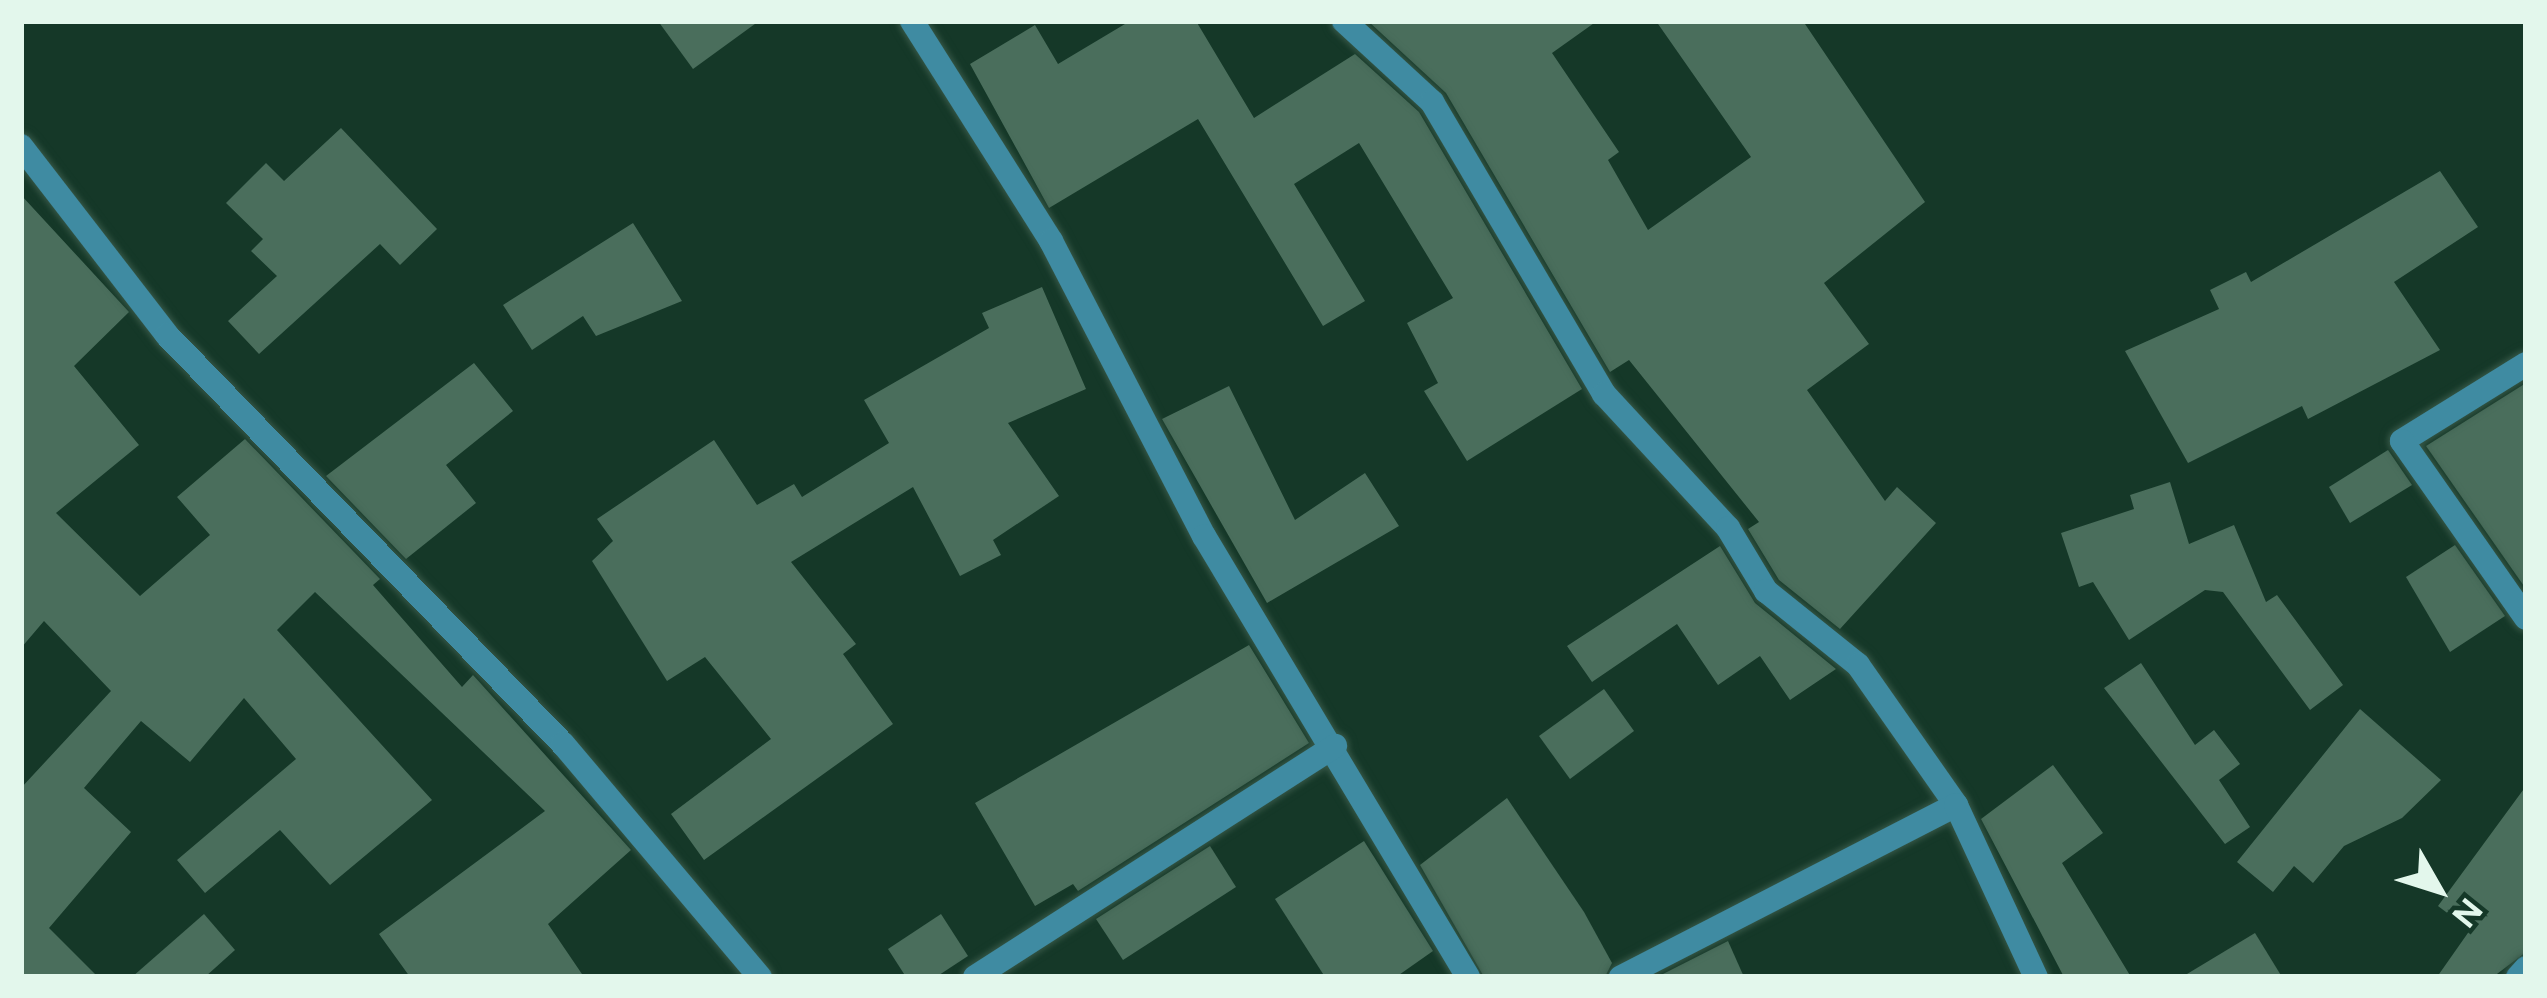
<!DOCTYPE html>
<style>
body{margin:0}
#map{position:relative;width:2547px;height:998px;overflow:hidden;background:#153828;font-family:Figtree,sans-serif}
div>[style]{position:absolute}
.building>*{inset:0;background:#4a6e5c}
.roads{filter:drop-shadow(0 0 3px #365747) drop-shadow(0 0 3px #365747)}
.minor>*{height:24px;margin:-12px;padding:0 12px;transform-origin:12px;border-radius:12px;background:#3f8ba2}
span{translate:-50% -50%;white-space:nowrap;text-align:center;line-height:1.15;-webkit-text-stroke:12px #153828;paint-order:stroke}
.frame{position:absolute;inset:0;border:24px solid #e3f7ec;pointer-events:none}
.north{position:absolute;left:2379px;top:830px;width:120px;height:120px;-webkit-text-stroke:9px #153828;paint-order:stroke;rotate:129deg;font-size:33px;font-weight:700;line-height:48px;text-align:center;color:#e3f7ec}
.north::after{content:'';display:block;margin:auto;width:42px;height:54px;background:#e3f7ec;clip-path:polygon(50% 0,100% 100%,50% 72%,0 100%)}
</style>
<div id="map">
<div class="building">
<div style="clip-path:polygon(658px 21px,759px 21px,693px 69px)"></div>
<div style="clip-path:polygon(1130px 21px,1196px 21px,1254px 118px,1355px 54px,1419px 112px,1582px 389px,1467px 461px,1424px 391px,1438px 383px,1407px 323px,1453px 298px,1359px 143px,1294px 184px,1365px 301px,1323px 326px,1198px 119px,1049px 208px,970px 64px,1035px 25px,1058px 64px)"></div>
<div style="clip-path:polygon(1368px 21px,1597px 21px,1552px 53px,1619px 152px,1608px 160px,1648px 230px,1751px 157px,1656px 21px,1803px 21px,1925px 202px,1824px 283px,1869px 344px,1807px 390px,1885px 501px,1897px 487px,1936px 523px,1840px 629px,1779px 580px,1748px 529px,1759px 522px,1629px 360px,1610px 372px,1446px 93px)"></div>
<div style="clip-path:polygon(341px 128px,437px 229px,400px 265px,380px 244px,259px 354px,228px 321px,277px 276px,251px 251px,263px 239px,226px 203px,266px 163px,284px 181px)"></div>
<div style="clip-path:polygon(2440px 171px,2478px 227px,2394px 282px,2440px 350px,2308px 419px,2302px 406px,2188px 463px,2125px 351px,2219px 309px,2210px 290px,2246px 272px,2251px 282px)"></div>
<div style="clip-path:polygon(21px 195px,129px 312px,74px 366px,139px 445px,56px 513px,140px 596px,210px 535px,177px 497px,245px 439px,380px 579px,373px 585px,462px 687px,473px 675px,631px 850px,548px 924px,584px 977px,410px 977px,379px 934px,545px 811px,315px 592px,277px 630px,432px 800px,330px 885px,280px 830px,205px 893px,177px 860px,296px 759px,244px 698px,190px 762px,141px 721px,84px 788px,131px 832px,49px 928px,98px 977px,21px 977px,21px 788px,111px 691px,44px 621px,21px 648px)"></div>
<div style="clip-path:polygon(633px 223px,682px 301px,596px 336px,583px 316px,532px 350px,503px 305px)"></div>
<div style="clip-path:polygon(1042px 287px,1086px 389px,1008px 423px,1059px 496px,993px 540px,1001px 555px,960px 576px,913px 487px,791px 562px,856px 644px,843px 654px,893px 724px,704px 860px,671px 814px,771px 739px,705px 657px,667px 681px,592px 561px,613px 541px,597px 519px,714px 440px,757px 505px,794px 484px,802px 497px,889px 443px,864px 400px,989px 328px,982px 313px)"></div>
<div style="clip-path:polygon(474px 363px,513px 411px,446px 465px,476px 503px,406px 559px,326px 476px)"></div>
<div style="clip-path:polygon(2526px 383px,2526px 589px,2426px 446px)"></div>
<div style="clip-path:polygon(1229px 386px,1295px 520px,1365px 473px,1399px 526px,1267px 603px,1162px 419px)"></div>
<div style="clip-path:polygon(2388px 450px,2412px 485px,2350px 523px,2329px 487px)"></div>
<div style="clip-path:polygon(2170px 482px,2189px 544px,2234px 525px,2266px 602px,2277px 595px,2343px 685px,2310px 710px,2223px 592px,2205px 590px,2129px 640px,2093px 582px,2079px 587px,2061px 533px,2134px 509px,2130px 495px)"></div>
<div style="clip-path:polygon(2455px 545px,2505px 616px,2450px 652px,2406px 577px)"></div>
<div style="clip-path:polygon(1720px 546px,1755px 603px,1836px 669px,1790px 700px,1760px 656px,1718px 685px,1677px 624px,1592px 682px,1567px 646px)"></div>
<div style="clip-path:polygon(1249px 645px,1309px 743px,1078px 891px,1073px 884px,1035px 906px,975px 803px)"></div>
<div style="clip-path:polygon(2141px 663px,2195px 745px,2214px 730px,2240px 764px,2219px 780px,2250px 827px,2225px 844px,2104px 688px)"></div>
<div style="clip-path:polygon(1604px 689px,1634px 731px,1570px 779px,1539px 736px)"></div>
<div style="clip-path:polygon(2360px 709px,2441px 780px,2402px 818px,2344px 846px,2313px 883px,2294px 866px,2273px 892px,2237px 862px)"></div>
<div style="clip-path:polygon(2053px 765px,2103px 833px,2062px 863px,2131px 977px,2064px 977px,1981px 819px)"></div>
<div style="clip-path:polygon(2526px 786px,2526px 952px,2493px 977px,2437px 977px,2470px 930px,2438px 906px)"></div>
<div style="clip-path:polygon(1507px 798px,1584px 912px,1612px 963px,1605px 977px,1484px 977px,1420px 865px)"></div>
<div style="clip-path:polygon(1364px 841px,1433px 951px,1396px 977px,1325px 977px,1275px 899px)"></div>
<div style="clip-path:polygon(1210px 846px,1236px 887px,1123px 960px,1096px 919px)"></div>
<div style="clip-path:polygon(204px 914px,235px 950px,205px 977px,132px 977px)"></div>
<div style="clip-path:polygon(941px 914px,968px 956px,936px 977px,906px 977px,888px 949px)"></div>
<div style="clip-path:polygon(2255px 933px,2282px 977px,2182px 977px)"></div>
<div style="clip-path:polygon(1728px 941px,1744px 977px,1657px 977px)"></div>
</div>
<div class="roads">
<div class="minor">
<div style="left:912px;top:21px;width:260px;rotate:57.7deg"></div>
<div style="left:1051px;top:241px;width:332px;rotate:62.6deg"></div>
<div style="left:1204px;top:536px;width:514px;rotate:59.09deg"></div>
<div style="left:1344px;top:21px;width:120px;rotate:42.6deg"></div>
<div style="left:1432px;top:102px;width:339px;rotate:59.5deg"></div>
<div style="left:1604px;top:394px;width:183px;rotate:47.2deg"></div>
<div style="left:1728px;top:528px;width:74px;rotate:58.9deg"></div>
<div style="left:1766px;top:591px;width:118px;rotate:38.8deg"></div>
<div style="left:1858px;top:665px;width:171px;rotate:55deg"></div>
<div style="left:1956px;top:805px;width:377px;rotate:152.8deg"></div>
<div style="left:21px;top:146px;width:239px;rotate:52.3deg"></div>
<div style="left:167px;top:335px;width:569px;rotate:45.93deg"></div>
<div style="left:563px;top:744px;width:305px;rotate:49.8deg"></div>
<div style="left:2526px;top:364px;width:146px;rotate:148.2deg"></div>
<div style="left:2402px;top:441px;width:216px;rotate:55deg"></div>
<div style="left:1956px;top:805px;width:190px;rotate:65.1deg"></div>
<div style="left:975px;top:977px;width:428px;rotate:-32.7deg"></div>
<div style="left:2518px;top:977px;width:12px;rotate:-48deg"></div>
</div>
</div>
<div class="frame"></div>
<div class="north">N</div>
</div>
